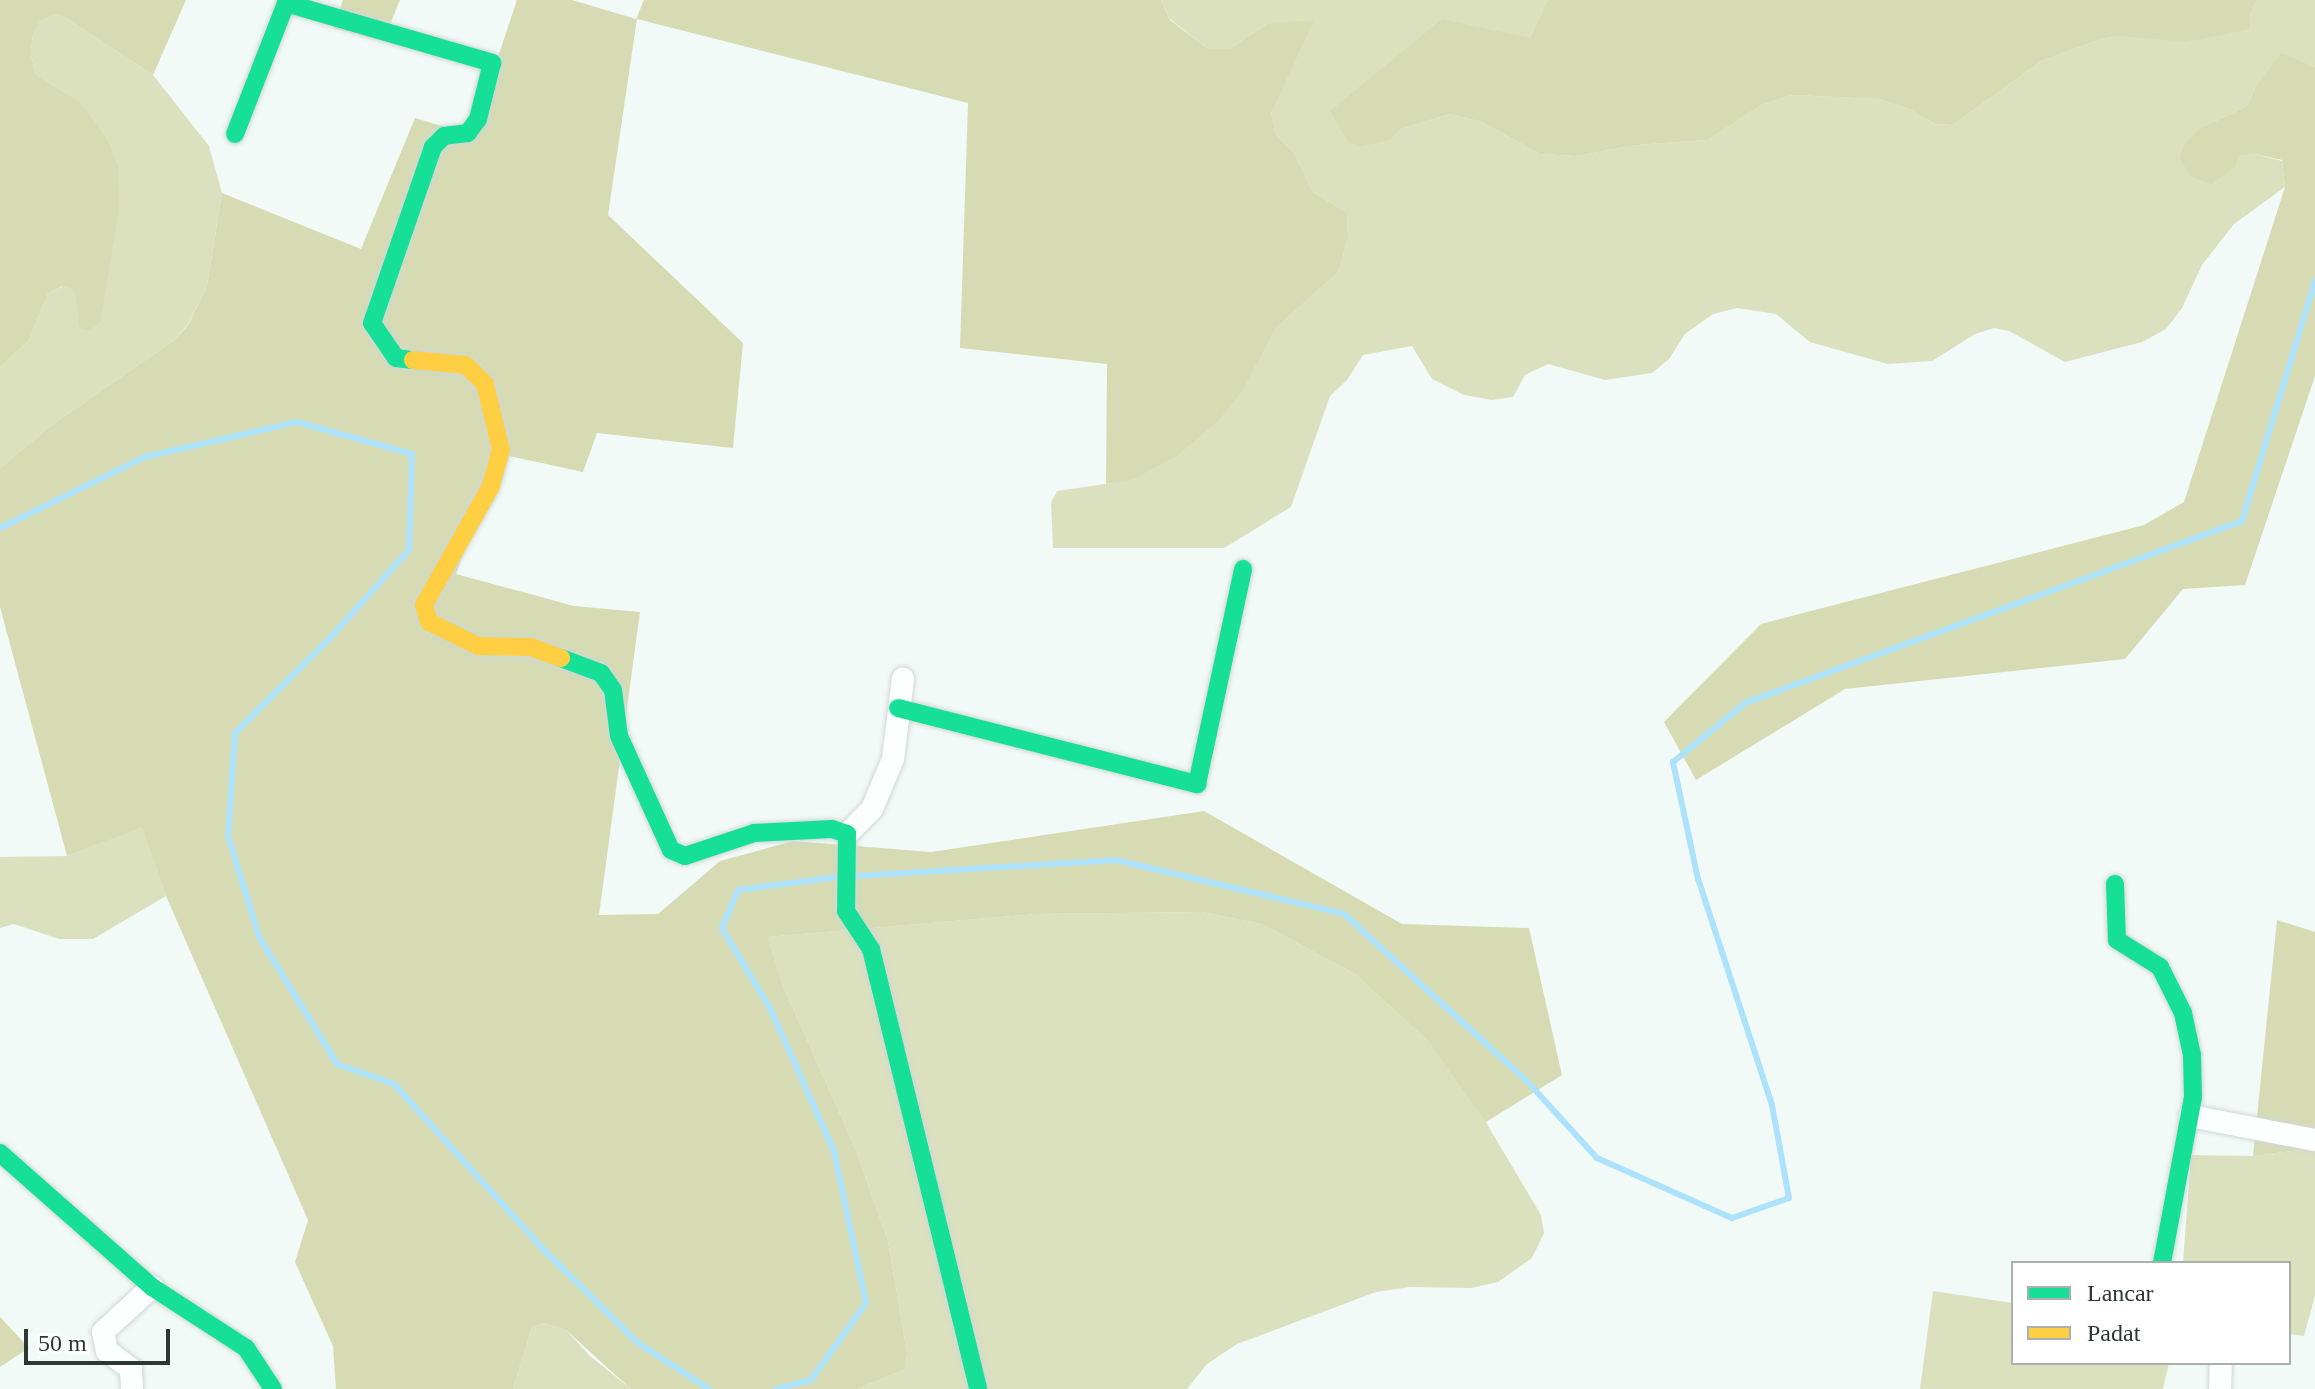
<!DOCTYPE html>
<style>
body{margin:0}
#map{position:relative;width:2315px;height:1389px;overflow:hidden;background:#f2faf7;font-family:"Times New Roman",serif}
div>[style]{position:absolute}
.green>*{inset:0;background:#dbe0bf}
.forest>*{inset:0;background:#d6dbb4}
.stream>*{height:6px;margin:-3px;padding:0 3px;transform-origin:3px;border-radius:3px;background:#ade2fc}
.roads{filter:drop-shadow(0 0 2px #cfd8d5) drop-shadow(0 0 2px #cfd8d5)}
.street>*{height:22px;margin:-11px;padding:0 11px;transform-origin:11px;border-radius:11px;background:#fdfefe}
.fast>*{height:18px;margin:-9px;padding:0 9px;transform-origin:9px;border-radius:9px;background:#16e098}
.slow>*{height:18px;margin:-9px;padding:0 9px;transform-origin:9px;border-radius:9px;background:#ffcf43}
span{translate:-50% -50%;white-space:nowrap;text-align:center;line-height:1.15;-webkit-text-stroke:8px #fff;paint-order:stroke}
.legend{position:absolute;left:2011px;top:1261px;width:280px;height:104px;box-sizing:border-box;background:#fff;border:2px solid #abafad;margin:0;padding:10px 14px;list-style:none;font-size:24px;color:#2d3733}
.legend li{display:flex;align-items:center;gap:16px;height:40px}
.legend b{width:40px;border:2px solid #abafad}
.scale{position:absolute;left:24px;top:1329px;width:146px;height:36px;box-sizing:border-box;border:4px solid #2d3733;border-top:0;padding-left:10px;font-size:24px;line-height:28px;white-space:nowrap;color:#2d3733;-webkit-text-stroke:6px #fff;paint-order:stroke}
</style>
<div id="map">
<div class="green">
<div style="clip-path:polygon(1161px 0,1547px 0,1530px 38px,1400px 129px,1450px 114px,1482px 122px,1540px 154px,1576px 156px,1637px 145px,1708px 140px,1761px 105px,1792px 95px,1879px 99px,1907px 108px,1935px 124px,1953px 125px,2041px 61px,2101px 39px,2250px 14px,2257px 0,2315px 0,2315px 67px,2286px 56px,2256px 86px,2247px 106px,2199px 129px,2238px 156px,2255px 154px,2282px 161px,2285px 187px,2234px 224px,2202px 265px,2182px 308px,2166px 329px,2142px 342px,2065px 362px,2009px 331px,1994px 328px,1975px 334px,1932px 361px,1888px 364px,1810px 342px,1776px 314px,1737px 308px,1713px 314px,1685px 334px,1669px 359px,1652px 373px,1605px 380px,1548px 364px,1525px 375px,1513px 397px,1492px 400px,1464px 395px,1432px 379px,1412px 346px,1363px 355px,1347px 380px,1330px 396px,1291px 507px,1224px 548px,1053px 548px,1051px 502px,1057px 491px,1132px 480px,1244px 389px,1276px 328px,1339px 271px,1348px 237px,1347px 213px,1313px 192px,1294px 153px,1276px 135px,1271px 113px,1274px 100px,1267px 24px,1229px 49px,1208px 49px,1170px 19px)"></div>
<div style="clip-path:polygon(54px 14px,65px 17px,153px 75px,209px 146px,222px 193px,207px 286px,188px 324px,173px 341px,52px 425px,0 468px,0 367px,29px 340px,48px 294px,63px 286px,74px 290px,79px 102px,36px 75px,31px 54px,33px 33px,39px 21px)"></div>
<div style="clip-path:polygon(142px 826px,166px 896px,93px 939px,59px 939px,14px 924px,0 928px,0 857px,67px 856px)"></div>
<div style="clip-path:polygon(1202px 912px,1262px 924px,1355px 974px,1428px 1041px,1471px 1097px,1541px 1215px,1544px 1233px,1532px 1258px,1498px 1282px,1471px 1288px,1410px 1287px,1376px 1292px,1237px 1344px,1207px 1364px,1187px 1389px,857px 1389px,906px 1369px,907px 1353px,888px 1241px,856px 1150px,783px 986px,766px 937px,1036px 914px)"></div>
<div style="clip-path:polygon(2315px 1148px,2315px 1296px,2304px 1336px,2289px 1334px,2289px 1263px,2183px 1263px,2191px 1155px,2253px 1156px)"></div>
<div style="clip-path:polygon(1933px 1291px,2013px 1303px,2013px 1363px,2169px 1363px,2163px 1389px,1920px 1389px)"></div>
<div style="clip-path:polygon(544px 1323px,566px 1330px,590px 1356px,631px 1389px,513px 1389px,532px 1327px)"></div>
</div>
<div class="forest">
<div style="clip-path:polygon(0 0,186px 0,153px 75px,65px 17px,54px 14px,40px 21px,33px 33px,31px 54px,36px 75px,80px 102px,108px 141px,118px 166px,119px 212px,100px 323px,89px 331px,80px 328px,74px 290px,62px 286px,48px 294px,29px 340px,0 367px)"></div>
<div style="clip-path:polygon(343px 0,400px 0,383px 41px,333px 28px)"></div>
<div style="clip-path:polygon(517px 0,572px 0,636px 19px,644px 0,1161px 0,1170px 20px,1208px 49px,1229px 49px,1267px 24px,1314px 20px,1271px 113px,1276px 135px,1294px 153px,1313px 192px,1347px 213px,1348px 237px,1339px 271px,1276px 328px,1244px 389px,1218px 421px,1178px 455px,1132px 480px,1106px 484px,1107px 364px,960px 348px,968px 103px,637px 19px,608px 215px,743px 343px,733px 448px,597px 433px,583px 472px,500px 454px,456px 574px,574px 606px,640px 612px,599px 915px,658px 914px,720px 861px,793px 841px,931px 852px,1204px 811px,1402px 924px,1529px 928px,1562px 1075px,1486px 1122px,1428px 1041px,1355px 974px,1262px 924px,1202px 912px,1036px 914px,767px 937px,783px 986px,856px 1150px,888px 1241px,907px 1353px,906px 1369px,857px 1389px,631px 1389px,566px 1330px,544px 1323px,532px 1327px,513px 1389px,336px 1389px,333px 1346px,295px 1262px,308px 1220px,166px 896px,142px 827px,67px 856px,0 607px,0 468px,52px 425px,173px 341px,188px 325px,207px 286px,222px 193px,361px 249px,415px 118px,472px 135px)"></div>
<div style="clip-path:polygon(1547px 0,2257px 0,2250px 14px,2250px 29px,2186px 42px,2120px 36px,2101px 39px,2041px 61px,1953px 125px,1935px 124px,1907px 108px,1879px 99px,1792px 95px,1761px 105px,1708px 140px,1637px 145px,1576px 156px,1540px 154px,1482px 122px,1450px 114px,1400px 129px,1390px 140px,1359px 147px,1347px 140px,1330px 111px,1442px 19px,1530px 38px)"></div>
<div style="clip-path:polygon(2281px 53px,2315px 67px,2315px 376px,2245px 585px,2183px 589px,2125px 659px,1845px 689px,1696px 780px,1664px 722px,1761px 624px,2144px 525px,2184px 502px,2285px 187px,2282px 160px,2255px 154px,2238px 156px,2235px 167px,2211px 184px,2190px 176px,2180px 158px,2184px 145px,2199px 129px,2247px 106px,2256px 86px)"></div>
<div style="clip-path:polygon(2277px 920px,2315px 932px,2315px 1148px,2253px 1156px)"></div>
<div style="clip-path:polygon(0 1317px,29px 1348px,0 1367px)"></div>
</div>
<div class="stream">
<div style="left:0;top:528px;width:161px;rotate:-26.1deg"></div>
<div style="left:145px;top:457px;width:156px;rotate:-13deg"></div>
<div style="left:297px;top:422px;width:119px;rotate:15.5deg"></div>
<div style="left:412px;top:454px;width:96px;rotate:91.8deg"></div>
<div style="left:409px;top:550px;width:121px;rotate:132deg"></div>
<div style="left:328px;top:640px;width:132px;rotate:135deg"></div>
<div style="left:235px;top:733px;width:103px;rotate:93.9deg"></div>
<div style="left:228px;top:836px;width:106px;rotate:72.9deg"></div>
<div style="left:259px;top:937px;width:149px;rotate:58.4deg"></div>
<div style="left:337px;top:1064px;width:60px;rotate:19.3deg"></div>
<div style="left:394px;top:1084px;width:225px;rotate:47.9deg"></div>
<div style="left:545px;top:1251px;width:131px;rotate:44.7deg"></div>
<div style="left:638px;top:1343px;width:85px;rotate:32.9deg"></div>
<div style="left:856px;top:876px;width:260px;rotate:-3.5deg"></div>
<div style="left:1116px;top:860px;width:234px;rotate:13.3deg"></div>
<div style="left:1344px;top:914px;width:245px;rotate:42.4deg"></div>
<div style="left:1525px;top:1079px;width:107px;rotate:47.7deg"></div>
<div style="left:1597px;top:1158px;width:148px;rotate:24deg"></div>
<div style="left:1732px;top:1218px;width:60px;rotate:-19.3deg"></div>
<div style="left:1789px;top:1198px;width:95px;rotate:-100.4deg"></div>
<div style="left:1772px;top:1105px;width:238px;rotate:-108.1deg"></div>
<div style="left:1698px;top:879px;width:120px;rotate:-102.1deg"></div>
<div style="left:1673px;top:762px;width:93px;rotate:-39.3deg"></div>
<div style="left:1745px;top:703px;width:529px;rotate:-20.11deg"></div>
<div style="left:2242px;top:521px;width:251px;rotate:-73.1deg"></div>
<div style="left:777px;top:1389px;width:35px;rotate:-15deg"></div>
<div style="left:811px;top:1380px;width:95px;rotate:-54.5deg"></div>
<div style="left:866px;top:1303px;width:155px;rotate:-101.9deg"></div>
<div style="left:834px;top:1151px;width:154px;rotate:-114.1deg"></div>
<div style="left:771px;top:1010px;width:96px;rotate:-120.9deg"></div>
<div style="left:722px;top:928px;width:41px;rotate:-67.2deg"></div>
<div style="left:738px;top:890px;width:100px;rotate:-7.5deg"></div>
</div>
<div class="roads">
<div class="street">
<div style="left:847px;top:834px;width:35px;rotate:-45deg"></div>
<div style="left:872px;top:809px;width:54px;rotate:-67.2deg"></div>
<div style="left:893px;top:759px;width:81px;rotate:-82.9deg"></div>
<div style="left:2190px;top:1116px;width:127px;rotate:10.9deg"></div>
<div style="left:132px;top:1389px;width:20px;rotate:-93deg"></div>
<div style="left:131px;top:1369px;width:30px;rotate:-143deg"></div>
<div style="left:107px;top:1351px;width:19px;rotate:-102deg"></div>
<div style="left:103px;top:1332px;width:67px;rotate:-42.6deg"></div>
<div style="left:2220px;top:1389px;width:26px;rotate:-88deg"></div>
</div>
<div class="fast">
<div style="left:235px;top:134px;width:141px;rotate:-68.7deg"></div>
<div style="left:286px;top:3px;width:215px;rotate:16.2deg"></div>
<div style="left:492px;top:63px;width:58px;rotate:104deg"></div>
<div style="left:478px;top:119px;width:17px;rotate:126deg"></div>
<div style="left:468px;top:133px;width:24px;rotate:173deg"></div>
<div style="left:444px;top:136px;width:16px;rotate:135deg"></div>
<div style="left:433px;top:147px;width:186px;rotate:109.1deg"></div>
<div style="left:372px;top:323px;width:42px;rotate:55.6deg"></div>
<div style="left:396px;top:358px;width:17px;rotate:7deg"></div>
<div style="left:561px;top:658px;width:43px;rotate:20.6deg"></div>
<div style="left:601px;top:673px;width:21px;rotate:55deg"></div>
<div style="left:613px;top:690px;width:46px;rotate:82.6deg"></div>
<div style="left:619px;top:736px;width:125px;rotate:65.5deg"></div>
<div style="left:671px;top:850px;width:15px;rotate:23deg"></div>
<div style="left:685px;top:856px;width:73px;rotate:-18.4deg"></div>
<div style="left:754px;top:833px;width:78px;rotate:-2.9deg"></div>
<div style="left:832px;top:829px;width:16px;rotate:18deg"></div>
<div style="left:847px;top:834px;width:77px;rotate:90.7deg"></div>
<div style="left:846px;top:911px;width:45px;rotate:56.7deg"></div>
<div style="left:871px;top:949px;width:453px;rotate:76.3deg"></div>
<div style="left:898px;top:708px;width:309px;rotate:14.3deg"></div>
<div style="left:1197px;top:784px;width:220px;rotate:-77.9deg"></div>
<div style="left:2115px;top:884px;width:56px;rotate:88deg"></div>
<div style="left:2117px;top:940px;width:51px;rotate:32.1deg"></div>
<div style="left:2160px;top:967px;width:51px;rotate:63.4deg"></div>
<div style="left:2183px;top:1013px;width:43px;rotate:77.9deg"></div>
<div style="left:2192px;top:1055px;width:42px;rotate:88.6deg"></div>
<div style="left:2193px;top:1097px;width:169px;rotate:100.6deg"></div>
<div style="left:0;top:1153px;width:203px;rotate:41.4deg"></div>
<div style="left:152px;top:1287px;width:112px;rotate:33deg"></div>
<div style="left:246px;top:1348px;width:49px;rotate:56.6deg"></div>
</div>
<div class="slow">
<div style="left:413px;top:360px;width:53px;rotate:5.4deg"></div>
<div style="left:466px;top:365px;width:27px;rotate:45deg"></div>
<div style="left:485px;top:384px;width:68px;rotate:76.4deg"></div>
<div style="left:501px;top:450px;width:37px;rotate:106deg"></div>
<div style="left:491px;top:486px;width:137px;rotate:119.4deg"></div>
<div style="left:424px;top:605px;width:18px;rotate:74deg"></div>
<div style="left:429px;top:622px;width:55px;rotate:26.1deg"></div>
<div style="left:478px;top:646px;width:53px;rotate:1.1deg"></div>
<div style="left:531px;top:647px;width:32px;rotate:20deg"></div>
</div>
</div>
<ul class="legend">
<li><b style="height:10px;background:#16e098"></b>Lancar</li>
<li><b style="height:10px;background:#ffcf43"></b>Padat</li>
</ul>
<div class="scale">50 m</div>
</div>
